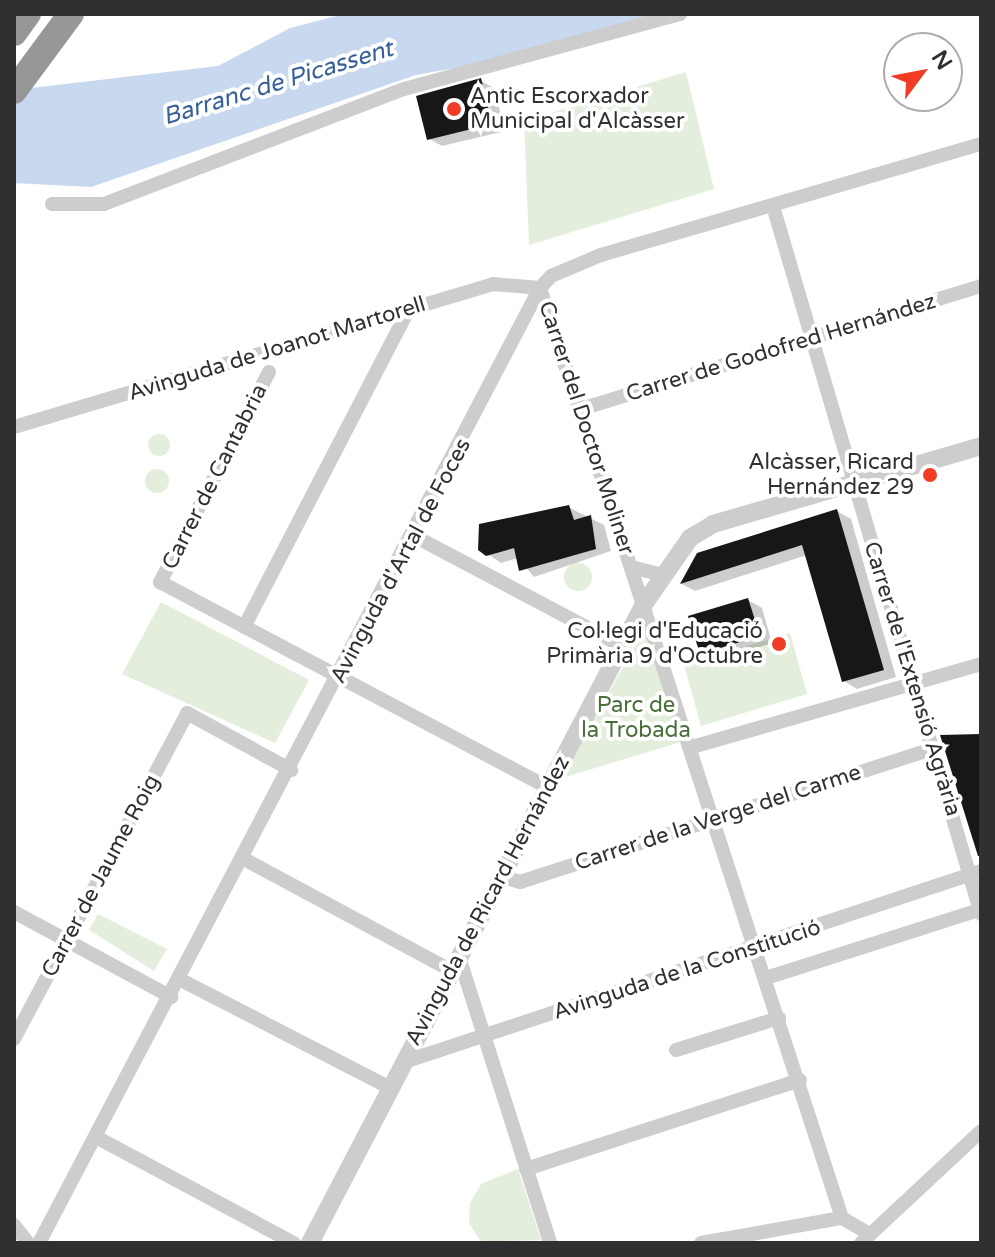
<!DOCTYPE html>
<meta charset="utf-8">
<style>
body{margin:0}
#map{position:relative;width:995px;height:1257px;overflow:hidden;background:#fff;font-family:"Varela Round",sans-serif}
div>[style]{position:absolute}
.green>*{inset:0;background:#e3eedd}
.round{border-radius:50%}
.water>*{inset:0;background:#c7d8ef}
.shadow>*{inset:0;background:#0003}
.building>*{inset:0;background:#171717}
.minor>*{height:14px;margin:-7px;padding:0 7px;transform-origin:7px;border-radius:7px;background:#cdcdcd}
.tertiary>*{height:18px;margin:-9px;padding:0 9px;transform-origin:9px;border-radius:9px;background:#cdcdcd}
.motorway>*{height:26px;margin:-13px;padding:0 13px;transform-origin:13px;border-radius:13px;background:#979797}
.dots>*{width:22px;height:22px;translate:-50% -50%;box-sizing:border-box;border:4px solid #fff;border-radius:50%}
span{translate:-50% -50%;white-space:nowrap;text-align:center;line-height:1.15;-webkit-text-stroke:8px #fff;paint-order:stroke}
.poi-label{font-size:22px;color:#303030}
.left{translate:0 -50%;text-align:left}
.right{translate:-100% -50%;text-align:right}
.street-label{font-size:22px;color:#303030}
.park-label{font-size:22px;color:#486f39}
.water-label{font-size:24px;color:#376099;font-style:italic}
.frame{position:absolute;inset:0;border:16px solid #303030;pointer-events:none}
.north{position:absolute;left:883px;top:32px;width:80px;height:80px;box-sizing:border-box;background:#fff;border:2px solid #acacac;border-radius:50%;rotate:58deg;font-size:22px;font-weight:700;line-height:32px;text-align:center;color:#303030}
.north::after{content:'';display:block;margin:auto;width:28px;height:36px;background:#f23d26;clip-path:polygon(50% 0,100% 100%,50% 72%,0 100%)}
</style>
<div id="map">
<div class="green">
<div style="clip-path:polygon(686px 72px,714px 189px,529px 245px,524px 121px)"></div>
<div class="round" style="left:148px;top:434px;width:22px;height:22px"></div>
<div class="round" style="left:145px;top:469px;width:24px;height:24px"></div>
<div class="round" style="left:564px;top:563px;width:28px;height:28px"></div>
<div style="clip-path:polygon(161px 602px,309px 680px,275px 743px,122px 674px)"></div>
<div style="clip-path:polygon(644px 629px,681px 742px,562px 778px)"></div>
<div style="clip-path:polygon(790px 633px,807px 694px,701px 726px,684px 665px)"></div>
<div style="clip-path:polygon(98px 914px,167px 949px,154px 971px,89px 930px)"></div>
<div style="clip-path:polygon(518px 1169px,541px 1240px,481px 1242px,469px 1223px,470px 1203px,481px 1184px)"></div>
</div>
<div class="water">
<div style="clip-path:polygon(344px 14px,658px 14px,506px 59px,416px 75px,91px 187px,14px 183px,14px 90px,218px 66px,290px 28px)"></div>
</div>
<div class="shadow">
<div style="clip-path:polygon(481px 81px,494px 88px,505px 131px,442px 146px,428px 138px)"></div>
<div style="clip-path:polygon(568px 507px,604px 525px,611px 551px,534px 577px,518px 558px,501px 563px,480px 549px,481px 526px)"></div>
<div style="clip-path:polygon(837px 511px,851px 519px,896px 677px,857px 689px,844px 681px,807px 555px,695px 591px,682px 584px,698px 554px)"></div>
<div style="clip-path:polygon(748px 600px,762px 608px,772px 643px,715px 661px,702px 653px)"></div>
</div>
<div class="building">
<div style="clip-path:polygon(481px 78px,492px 124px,427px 140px,416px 96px)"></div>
<div style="clip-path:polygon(569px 505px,574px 520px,591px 515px,596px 549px,519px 571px,514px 548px,486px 556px,478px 550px,479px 524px)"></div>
<div style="clip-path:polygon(837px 509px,884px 670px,842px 682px,802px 545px,680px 584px,697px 553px)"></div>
<div style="clip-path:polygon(748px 598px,760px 636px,700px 654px,688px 616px)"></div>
<div style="clip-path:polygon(981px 734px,981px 856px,978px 856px,940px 735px)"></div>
</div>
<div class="minor">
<div style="left:52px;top:204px;width:52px"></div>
<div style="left:104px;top:204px;width:321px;rotate:-21deg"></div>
<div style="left:404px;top:89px;width:286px;rotate:-15.2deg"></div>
<div style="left:773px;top:206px;width:738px;rotate:73.63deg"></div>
<div style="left:540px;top:288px;width:978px;rotate:72.01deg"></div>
<div style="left:269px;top:372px;width:237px;rotate:117.4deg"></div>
<div style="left:160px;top:582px;width:438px;rotate:27.9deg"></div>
<div style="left:581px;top:409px;width:418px;rotate:-17.1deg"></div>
<div style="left:14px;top:427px;width:500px;rotate:-16.6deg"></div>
<div style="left:493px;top:284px;width:47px;rotate:4.9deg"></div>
<div style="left:416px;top:537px;width:233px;rotate:27.9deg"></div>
<div style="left:631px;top:567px;width:33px;rotate:14deg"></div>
<div style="left:244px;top:627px;width:358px;rotate:-62.6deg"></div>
<div style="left:692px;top:747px;width:301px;rotate:-16deg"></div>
<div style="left:244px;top:859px;width:236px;rotate:28.3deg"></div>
<div style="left:503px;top:877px;width:18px;rotate:16deg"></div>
<div style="left:520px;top:882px;width:435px;rotate:-17.9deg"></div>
<div style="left:14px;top:912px;width:179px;rotate:28.4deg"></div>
<div style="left:459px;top:957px;width:300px;rotate:72.3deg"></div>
<div style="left:766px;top:978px;width:224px;rotate:-17.7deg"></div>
<div style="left:181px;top:980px;width:235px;rotate:27.3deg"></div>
<div style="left:14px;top:1039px;width:369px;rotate:-62deg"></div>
<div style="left:187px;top:713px;width:119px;rotate:28.7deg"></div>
<div style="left:676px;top:1050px;width:108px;rotate:-17.3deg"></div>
<div style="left:404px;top:1062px;width:608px;rotate:-18.32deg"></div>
<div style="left:96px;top:1137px;width:225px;rotate:28.2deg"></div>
<div style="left:526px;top:1169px;width:288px;rotate:-18deg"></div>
<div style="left:14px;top:1225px;width:23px;rotate:52deg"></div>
<div style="left:39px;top:1243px;width:1078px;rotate:-62.32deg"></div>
<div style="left:540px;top:288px;width:16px;rotate:-47deg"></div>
<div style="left:551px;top:276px;width:54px;rotate:-22.8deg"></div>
<div style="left:601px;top:255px;width:396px;rotate:-16.3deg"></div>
<div style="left:701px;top:1243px;width:143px;rotate:-10.1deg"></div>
<div style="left:842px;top:1218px;width:30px;rotate:30deg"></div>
<div style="left:861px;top:1243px;width:164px;rotate:-43deg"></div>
</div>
<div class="tertiary">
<div style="left:310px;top:1243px;width:721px;rotate:-62.4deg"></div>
<div style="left:644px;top:604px;width:80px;rotate:-55.1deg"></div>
<div style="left:690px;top:538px;width:27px;rotate:-31deg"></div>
<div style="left:713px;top:524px;width:279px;rotate:-16.2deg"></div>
</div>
<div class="motorway">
<div style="left:14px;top:33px;width:24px;rotate:-54deg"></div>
<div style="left:14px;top:91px;width:96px;rotate:-53.5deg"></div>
</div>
<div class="dots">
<div style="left:454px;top:109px;background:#f23d26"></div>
<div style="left:930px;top:475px;background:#f23d26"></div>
<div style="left:779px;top:644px;background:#f23d26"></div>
</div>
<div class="poi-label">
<span class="left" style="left:470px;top:109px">Antic Escorxador<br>Municipal d'Alcàsser</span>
<span class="right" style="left:914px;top:475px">Alcàsser, Ricard<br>Hernández 29</span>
<span class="right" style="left:763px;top:644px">Col·legi d'Educació<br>Primària 9 d'Octubre</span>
</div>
<div class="street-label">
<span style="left:781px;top:348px;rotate:-17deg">Carrer de Godofred Hernández</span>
<span style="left:277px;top:349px;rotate:-17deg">Avinguda de Joanot Martorell</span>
<span style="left:586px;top:428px;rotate:72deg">Carrer del Doctor Moliner</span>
<span style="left:215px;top:477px;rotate:-63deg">Carrer de Cantabria</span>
<span style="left:401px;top:561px;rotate:-62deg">Avinguda d'Artal de Foces</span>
<span style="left:912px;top:679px;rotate:73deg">Carrer de l'Extensió Agrària</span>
<span style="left:718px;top:818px;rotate:-18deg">Carrer de la Verge del Carme</span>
<span style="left:101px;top:876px;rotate:-62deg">Carrer de Jaume Roig</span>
<span style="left:488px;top:901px;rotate:-62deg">Avinguda de Ricard Hernández</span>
<span style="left:687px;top:970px;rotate:-18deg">Avinguda de la Constitució</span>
</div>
<div class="park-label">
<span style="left:636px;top:718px">Parc de<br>la Trobada</span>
</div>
<div class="water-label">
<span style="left:278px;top:83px;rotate:-17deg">Barranc de Picassent</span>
</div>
<div class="frame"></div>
<div class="north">N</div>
</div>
